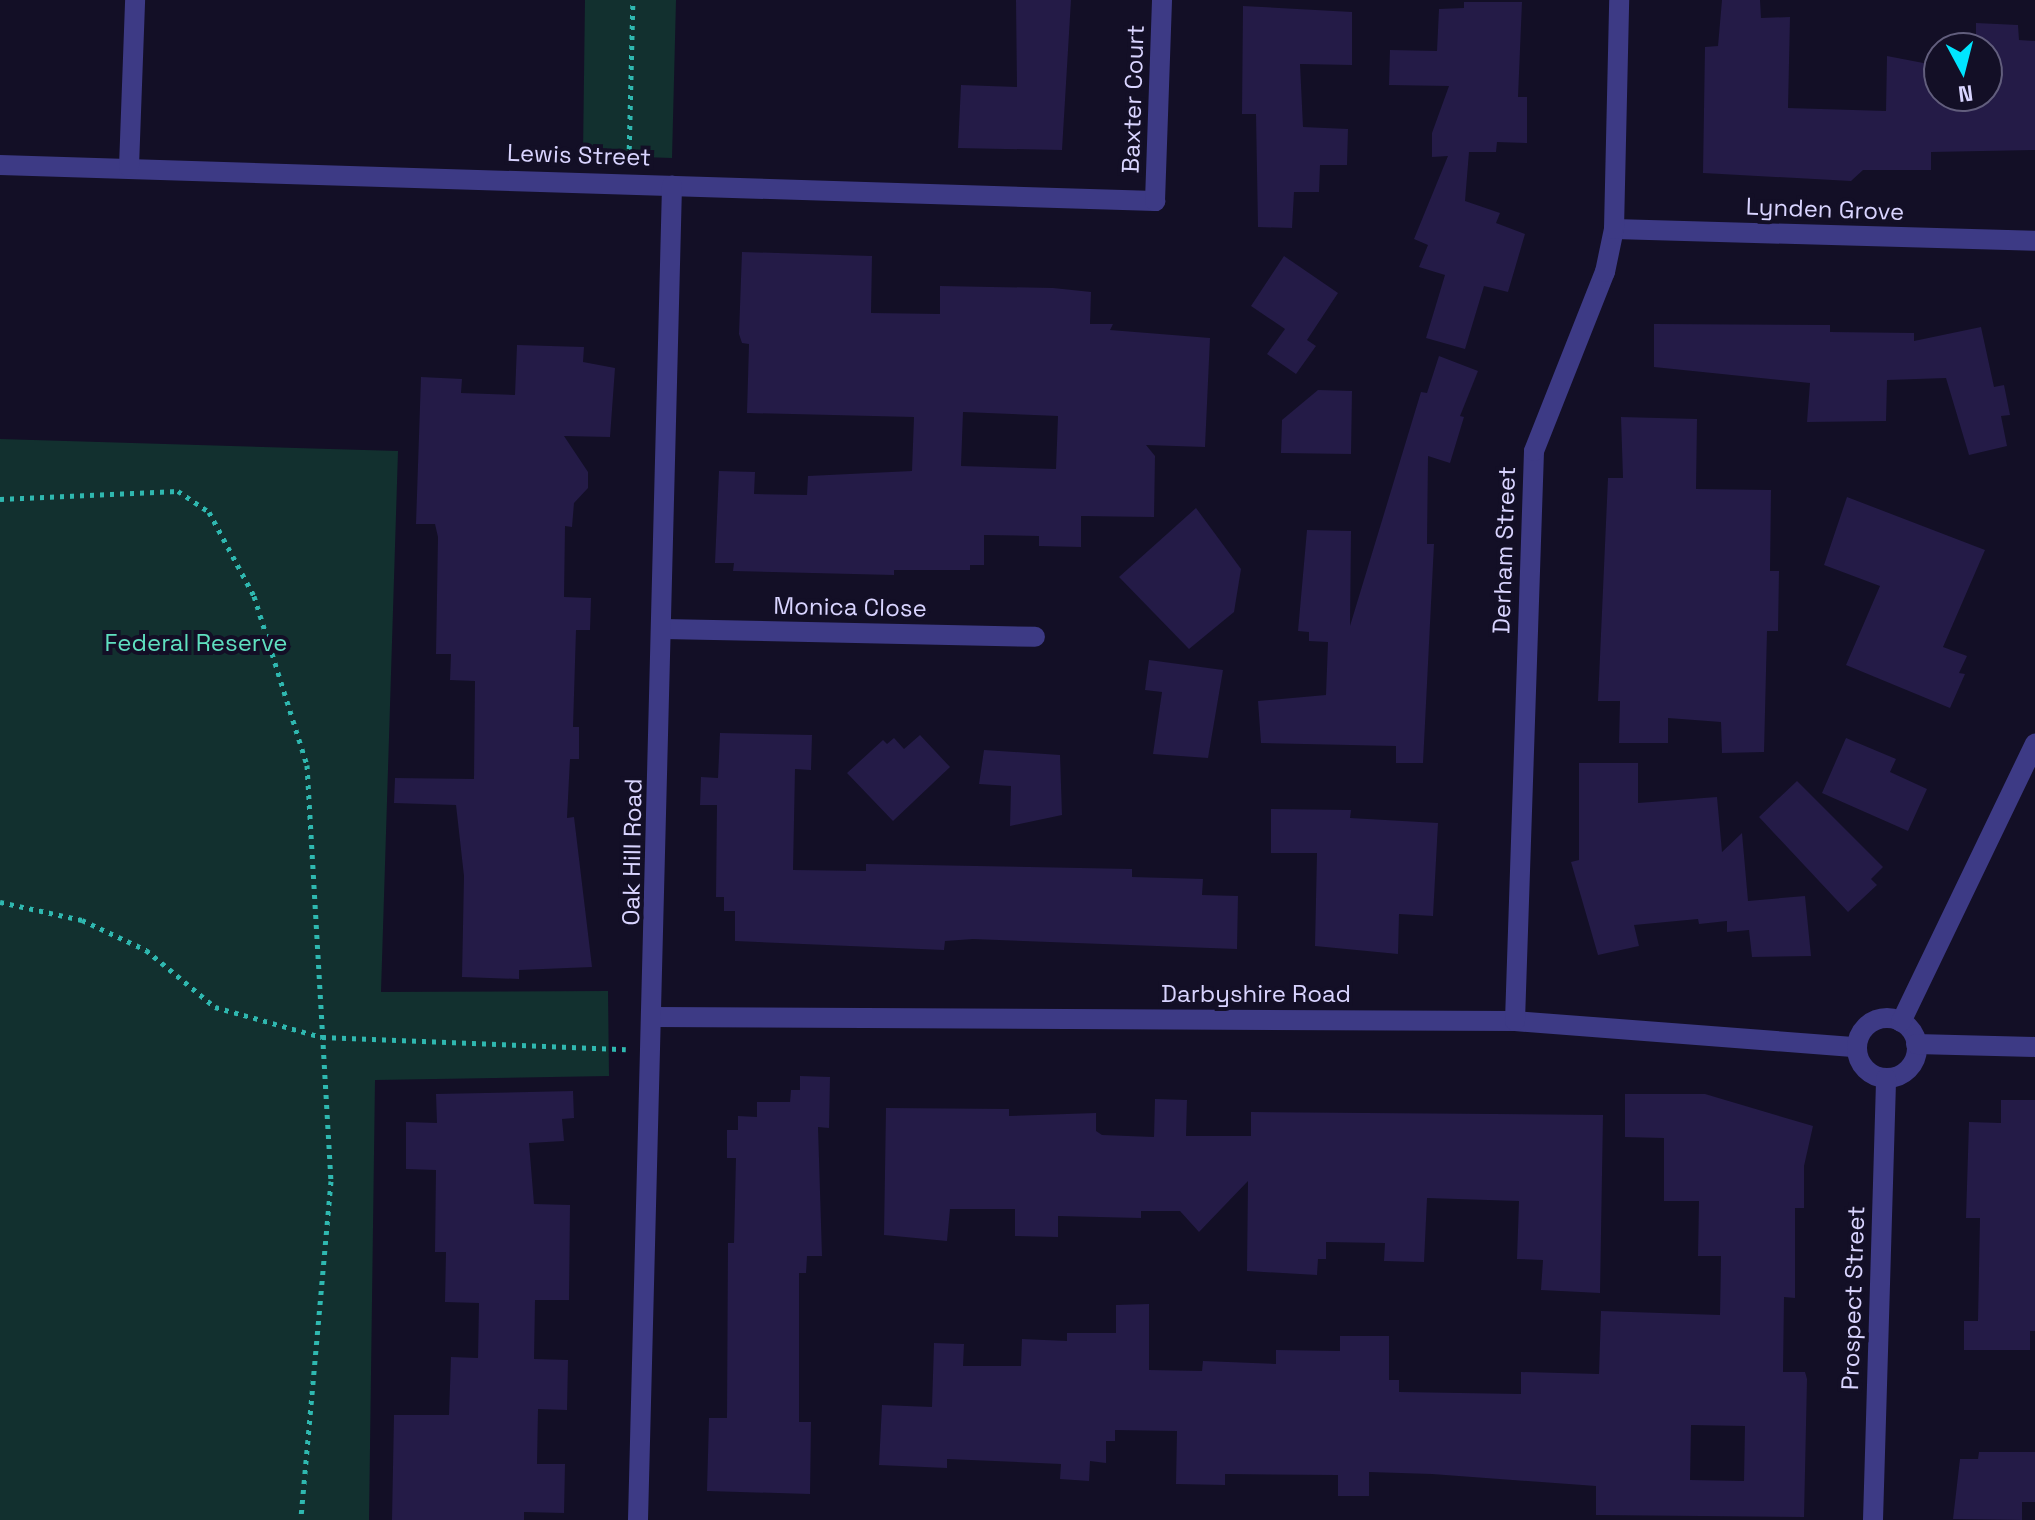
<!DOCTYPE html>
<style>
body{margin:0}
#map{position:relative;width:2035px;height:1520px;overflow:hidden;background:#130f26;font-family:"Space Grotesk",sans-serif}
div>[style]{position:absolute}
.green>*{inset:0;background:#12302f}
.building>*{inset:0;background:#241b47}
.path>*{height:5px;margin-top:-2.5px;transform-origin:0;background:repeating-linear-gradient(90deg,#2fb8b0 0 4px,transparent 0 10px)}
.street>*{height:20px;margin:-10px;padding:0 10px;transform-origin:10px;border-radius:10px;background:#3d3a85}
.street>.ring{margin:-10px;padding:0;box-sizing:content-box;background:none;border:20px solid #3d3a85;border-radius:50%}
span{translate:-50% -50%;white-space:nowrap;text-align:center;line-height:1.15;-webkit-text-stroke:8px #130f26;paint-order:stroke}
.street-label{font-size:24px;color:#d9d4ff}
.park-label{font-size:24px;color:#5fe0c0}
.north{position:absolute;left:1923px;top:32px;width:80px;height:80px;box-sizing:border-box;background:#130f26;border:2px solid #625e7d;border-radius:50%;rotate:173deg;font-size:22px;font-weight:700;line-height:32px;text-align:center;color:#d9d4ff}
.north::after{content:'';display:block;margin:auto;width:28px;height:36px;background:#00e5ff;clip-path:polygon(50% 0,100% 100%,50% 72%,0 100%)}
</style>
<div id="map">
<div class="green">
<div style="clip-path:polygon(585px 0,676px 0,672px 158px,583px 155px)"></div>
<div style="clip-path:polygon(0 439px,398px 451px,381px 992px,608px 991px,609px 1076px,375px 1080px,369px 1520px,0 1520px)"></div>
</div>
<div class="building">
<div style="clip-path:polygon(1016px 0,1071px 0,1062px 150px,958px 148px,961px 85px,1017px 87px)"></div>
<div style="clip-path:polygon(1722px 0,1760px 0,1761px 18px,1790px 17px,1788px 108px,1886px 111px,1887px 56px,1939px 66px,1939px 96px,1987px 96px,1987px 48px,1976px 48px,1976px 23px,2018px 25px,2019px 40px,2035px 41px,2035px 150px,1931px 152px,1931px 170px,1863px 170px,1851px 181px,1703px 173px,1705px 47px,1718px 46px)"></div>
<div style="clip-path:polygon(1464px 2px,1522px 2px,1518px 97px,1527px 97px,1527px 143px,1497px 142px,1496px 152px,1469px 152px,1465px 201px,1500px 213px,1496px 223px,1525px 234px,1508px 292px,1484px 286px,1465px 349px,1426px 338px,1445px 275px,1419px 267px,1428px 245px,1414px 239px,1448px 156px,1432px 157px,1432px 133px,1449px 86px,1389px 85px,1390px 50px,1437px 51px,1439px 9px,1464px 8px)"></div>
<div style="clip-path:polygon(1243px 6px,1352px 12px,1352px 65px,1300px 64px,1303px 127px,1348px 129px,1347px 165px,1320px 165px,1319px 192px,1294px 192px,1292px 228px,1258px 227px,1256px 114px,1242px 114px)"></div>
<div style="clip-path:polygon(evenodd,742px 252px,872px 256px,871px 313px,940px 314px,940px 286px,1053px 288px,1091px 292px,1090px 324px,1113px 324px,1110px 330px,1210px 338px,1205px 447px,1146px 445px,1155px 456px,1154px 517px,1081px 516px,1081px 547px,1039px 546px,1039px 536px,984px 535px,984px 565px,970px 565px,970px 570px,894px 570px,894px 575px,733px 571px,734px 563px,715px 563px,719px 471px,755px 472px,754px 494px,807px 495px,808px 476px,912px 471px,914px 417px,747px 413px,749px 344px,742px 343px,739px 334px,742px 252px,963px 412px,1058px 416px,1056px 469px,961px 466px,963px 412px)"></div>
<div style="clip-path:polygon(1284px 256px,1338px 293px,1307px 340px,1316px 346px,1296px 374px,1267px 354px,1285px 329px,1251px 306px)"></div>
<div style="clip-path:polygon(1654px 324px,1830px 325px,1830px 332px,1914px 333px,1914px 341px,1981px 327px,1994px 387px,2004px 385px,2010px 415px,2001px 416px,2007px 446px,1969px 455px,1946px 378px,1887px 380px,1886px 421px,1807px 422px,1810px 383px,1654px 367px)"></div>
<div style="clip-path:polygon(517px 345px,584px 347px,583px 362px,615px 368px,610px 437px,564px 436px,588px 472px,588px 488px,574px 503px,572px 527px,565px 526px,564px 597px,591px 598px,590px 630px,576px 630px,573px 727px,579px 727px,579px 759px,570px 759px,567px 818px,574px 817px,592px 967px,519px 970px,519px 979px,462px 977px,464px 876px,456px 805px,394px 803px,395px 778px,474px 779px,475px 681px,450px 680px,451px 654px,436px 654px,438px 537px,435px 524px,416px 524px,421px 377px,462px 379px,461px 393px,515px 395px)"></div>
<div style="clip-path:polygon(1439px 356px,1478px 371px,1460px 416px,1464px 417px,1450px 463px,1428px 456px,1427px 544px,1434px 544px,1423px 763px,1396px 763px,1396px 746px,1261px 743px,1258px 701px,1326px 695px,1328px 642px,1309px 641px,1309px 632px,1298px 631px,1307px 530px,1351px 531px,1350px 626px,1421px 392px,1427px 393px)"></div>
<div style="clip-path:polygon(1318px 390px,1352px 391px,1351px 454px,1281px 453px,1282px 420px)"></div>
<div style="clip-path:polygon(1621px 417px,1697px 419px,1696px 489px,1771px 490px,1770px 571px,1779px 571px,1778px 631px,1767px 631px,1764px 752px,1722px 753px,1721px 722px,1668px 718px,1668px 743px,1619px 743px,1620px 701px,1598px 701px,1608px 478px,1623px 478px)"></div>
<div style="clip-path:polygon(1847px 497px,1985px 550px,1943px 647px,1967px 656px,1959px 673px,1965px 674px,1950px 708px,1846px 665px,1880px 586px,1824px 565px)"></div>
<div style="clip-path:polygon(1196px 508px,1241px 569px,1234px 612px,1189px 649px,1119px 577px)"></div>
<div style="clip-path:polygon(1149px 660px,1223px 670px,1208px 758px,1153px 754px,1162px 692px,1145px 690px)"></div>
<div style="clip-path:polygon(720px 733px,812px 735px,811px 770px,795px 769px,793px 870px,866px 871px,866px 864px,1132px 869px,1132px 877px,1203px 879px,1202px 895px,1238px 896px,1237px 949px,973px 939px,945px 941px,944px 950px,735px 941px,735px 911px,724px 911px,724px 897px,716px 897px,717px 805px,700px 805px,701px 777px,718px 778px)"></div>
<div style="clip-path:polygon(920px 735px,950px 767px,893px 821px,847px 773px,883px 740px,887px 744px,894px 738px,904px 749px)"></div>
<div style="clip-path:polygon(1846px 738px,1896px 759px,1890px 772px,1927px 789px,1908px 831px,1822px 793px)"></div>
<div style="clip-path:polygon(984px 750px,1060px 755px,1062px 815px,1010px 826px,1011px 786px,979px 784px)"></div>
<div style="clip-path:polygon(1579px 763px,1638px 763px,1638px 803px,1717px 797px,1722px 852px,1742px 833px,1748px 901px,1805px 896px,1811px 956px,1752px 957px,1749px 930px,1727px 932px,1727px 921px,1699px 924px,1698px 919px,1634px 925px,1639px 946px,1598px 955px,1571px 862px,1579px 860px)"></div>
<div style="clip-path:polygon(1797px 781px,1883px 867px,1871px 879px,1877px 885px,1848px 912px,1759px 817px)"></div>
<div style="clip-path:polygon(1271px 809px,1351px 810px,1350px 818px,1438px 823px,1433px 916px,1399px 914px,1398px 954px,1315px 946px,1317px 853px,1271px 853px)"></div>
<div style="clip-path:polygon(800px 1076px,830px 1077px,829px 1128px,818px 1127px,822px 1256px,807px 1256px,806px 1273px,799px 1273px,799px 1422px,811px 1422px,810px 1494px,707px 1491px,709px 1418px,727px 1418px,728px 1243px,734px 1243px,736px 1158px,727px 1158px,727px 1130px,738px 1130px,738px 1116px,757px 1117px,757px 1102px,790px 1102px,791px 1090px,800px 1090px)"></div>
<div style="clip-path:polygon(573px 1091px,574px 1118px,562px 1119px,564px 1141px,529px 1143px,534px 1204px,570px 1205px,569px 1300px,535px 1300px,534px 1359px,568px 1360px,567px 1410px,538px 1409px,537px 1464px,565px 1464px,564px 1513px,524px 1512px,524px 1520px,392px 1520px,394px 1415px,449px 1415px,451px 1357px,478px 1358px,479px 1303px,445px 1302px,446px 1252px,435px 1252px,436px 1170px,406px 1169px,406px 1122px,437px 1123px,436px 1094px)"></div>
<div style="clip-path:polygon(evenodd,1625px 1094px,1705px 1094px,1813px 1126px,1804px 1166px,1804px 1208px,1795px 1208px,1795px 1298px,1784px 1297px,1783px 1372px,1805px 1372px,1807px 1379px,1804px 1517px,1596px 1515px,1596px 1486px,1432px 1474px,1369px 1472px,1369px 1496px,1338px 1496px,1338px 1475px,1225px 1474px,1225px 1485px,1176px 1484px,1177px 1431px,1115px 1430px,1115px 1441px,1106px 1441px,1106px 1463px,1090px 1461px,1089px 1481px,1060px 1479px,1061px 1464px,947px 1459px,947px 1468px,879px 1465px,882px 1405px,932px 1407px,934px 1343px,964px 1344px,963px 1366px,1021px 1366px,1022px 1339px,1067px 1341px,1067px 1333px,1116px 1333px,1116px 1305px,1149px 1304px,1149px 1370px,1202px 1371px,1203px 1361px,1276px 1364px,1276px 1350px,1340px 1351px,1340px 1336px,1389px 1336px,1389px 1380px,1399px 1380px,1399px 1392px,1521px 1394px,1521px 1372px,1599px 1374px,1601px 1311px,1720px 1315px,1721px 1256px,1698px 1256px,1699px 1201px,1664px 1201px,1664px 1138px,1625px 1137px,1625px 1094px,1691px 1425px,1745px 1426px,1744px 1481px,1690px 1480px,1691px 1425px)"></div>
<div style="clip-path:polygon(1155px 1099px,1187px 1100px,1186px 1136px,1251px 1136px,1251px 1112px,1603px 1115px,1600px 1293px,1541px 1290px,1543px 1260px,1517px 1259px,1519px 1201px,1427px 1198px,1424px 1262px,1384px 1261px,1385px 1243px,1326px 1242px,1326px 1259px,1318px 1259px,1317px 1275px,1247px 1271px,1248px 1181px,1199px 1232px,1180px 1211px,1141px 1211px,1141px 1218px,1058px 1216px,1058px 1237px,1015px 1236px,1015px 1209px,950px 1209px,947px 1241px,884px 1235px,886px 1108px,1009px 1109px,1009px 1116px,1096px 1113px,1096px 1131px,1102px 1135px,1154px 1137px)"></div>
<div style="clip-path:polygon(2001px 1100px,2035px 1100px,2035px 1331px,2030px 1331px,2030px 1350px,1964px 1350px,1964px 1321px,1978px 1321px,1980px 1218px,1966px 1218px,1969px 1122px,2001px 1123px)"></div>
<div style="clip-path:polygon(1979px 1452px,2035px 1452px,2035px 1502px,2022px 1502px,2022px 1520px,1953px 1519px,1960px 1459px,1978px 1459px)"></div>
</div>
<div class="path">
<div style="left:629px;top:159px;width:159px;rotate:-88.6deg"></div>
<div style="left:0;top:499px;width:178px;rotate:-2.6deg"></div>
<div style="left:178px;top:491px;width:37px;rotate:34deg"></div>
<div style="left:209px;top:512px;width:95px;rotate:61.8deg"></div>
<div style="left:254px;top:596px;width:177px;rotate:72.6deg"></div>
<div style="left:307px;top:765px;width:417px;rotate:86.7deg"></div>
<div style="left:331px;top:1181px;width:340px;rotate:95.1deg"></div>
<div style="left:0;top:902px;width:84px;rotate:12.4deg"></div>
<div style="left:82px;top:920px;width:71px;rotate:25.1deg"></div>
<div style="left:146px;top:950px;width:89px;rotate:39.6deg"></div>
<div style="left:215px;top:1007px;width:111px;rotate:15.7deg"></div>
<div style="left:322px;top:1037px;width:304px;rotate:2.3deg"></div>
</div>
<div class="street">
<div style="left:0;top:165px;width:1156px;rotate:1.79deg"></div>
<div style="left:1155px;top:201px;width:201px;rotate:-88deg"></div>
<div style="left:129px;top:167px;width:167px;rotate:-87.9deg"></div>
<div style="left:1614px;top:229px;width:421px;rotate:1.6deg"></div>
<div style="left:663px;top:629px;width:372px;rotate:1.2deg"></div>
<div style="left:654px;top:1017px;width:861px;rotate:0.27deg"></div>
<div style="left:1515px;top:1021px;width:342px;rotate:4.4deg"></div>
<div class="ring" style="left:1857px;top:1018px;width:40px;height:40px"></div>
<div style="left:1515px;top:1021px;width:570px;rotate:-88.09deg"></div>
<div style="left:1534px;top:451px;width:193px;rotate:-68.4deg"></div>
<div style="left:1605px;top:272px;width:44px;rotate:-78.2deg"></div>
<div style="left:1614px;top:229px;width:229px;rotate:-88.7deg"></div>
<div style="left:1901px;top:1022px;width:309px;rotate:-64.3deg"></div>
<div style="left:1916px;top:1044px;width:119px;rotate:1.4deg"></div>
<div style="left:638px;top:1520px;width:1335px;rotate:-88.54deg"></div>
<div style="left:1873px;top:1520px;width:442px;rotate:-88.3deg"></div>
</div>
<div class="street-label">
<span style="left:1133px;top:99px;rotate:-88deg">Baxter Court</span>
<span style="left:579px;top:155px;rotate:2deg">Lewis Street</span>
<span style="left:1825px;top:209px;rotate:2deg">Lynden Grove</span>
<span style="left:1504px;top:550px;rotate:-88deg">Derham Street</span>
<span style="left:850px;top:607px;rotate:1deg">Monica Close</span>
<span style="left:632px;top:852px;rotate:-89deg">Oak Hill Road</span>
<span style="left:1256px;top:994px">Darbyshire Road</span>
<span style="left:1853px;top:1298px;rotate:-88deg">Prospect Street</span>
</div>
<div class="park-label">
<span style="left:196px;top:643px">Federal Reserve</span>
</div>
<div class="north">N</div>
</div>
